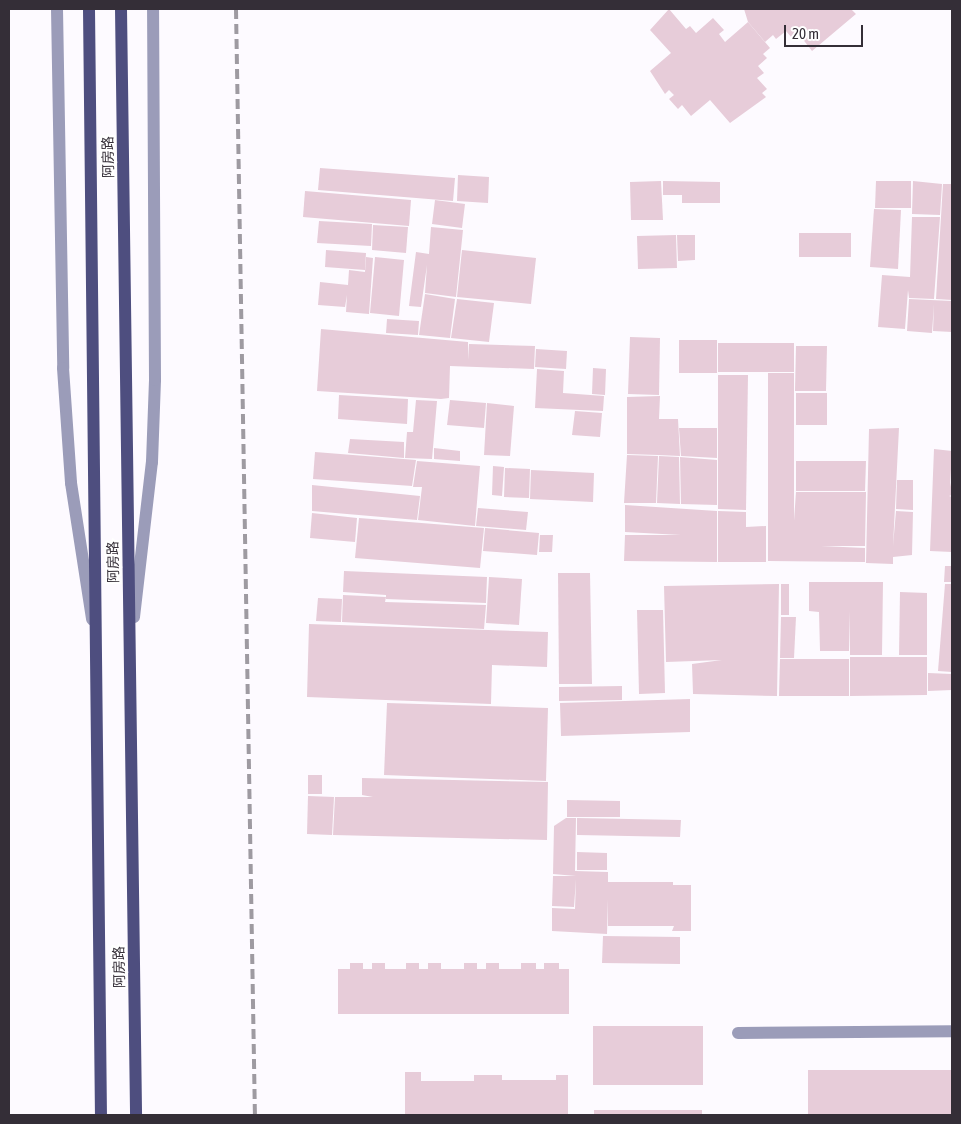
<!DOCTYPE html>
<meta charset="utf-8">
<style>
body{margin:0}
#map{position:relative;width:961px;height:1124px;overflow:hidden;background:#fdfaff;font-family:"Asap Condensed","Noto Sans SC",sans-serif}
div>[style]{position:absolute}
.building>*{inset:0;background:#e7ccd9}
.minor>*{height:12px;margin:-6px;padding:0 6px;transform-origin:6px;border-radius:6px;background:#9b9cb9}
.major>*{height:12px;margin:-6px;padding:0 6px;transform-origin:6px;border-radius:6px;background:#4e4e7f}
.rail>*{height:4px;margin-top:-2px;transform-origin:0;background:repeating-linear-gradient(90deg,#9e9aa1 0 10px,transparent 0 15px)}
span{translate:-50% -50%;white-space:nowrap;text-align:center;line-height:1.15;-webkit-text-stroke:4.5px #fff;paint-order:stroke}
.street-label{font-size:14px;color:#342e37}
.frame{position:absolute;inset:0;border:10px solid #342e37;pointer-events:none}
.scale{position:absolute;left:784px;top:25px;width:79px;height:22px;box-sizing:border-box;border:2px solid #342e37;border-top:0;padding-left:6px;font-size:15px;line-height:18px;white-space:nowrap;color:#342e37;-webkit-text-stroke:4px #fff;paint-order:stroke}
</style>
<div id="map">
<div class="building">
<div style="clip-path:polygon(669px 9px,686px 29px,690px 26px,696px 33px,713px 18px,724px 30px,719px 34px,725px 42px,748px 22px,770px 48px,763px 54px,767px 58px,758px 66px,764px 73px,757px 78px,767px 89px,762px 93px,766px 97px,730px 123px,710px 100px,691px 116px,682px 105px,678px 109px,669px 99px,674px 95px,669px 90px,665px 94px,650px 71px,671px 53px,650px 30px)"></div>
<div style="clip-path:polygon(744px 9px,851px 9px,856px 14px,812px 51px,798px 33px,792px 38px,786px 31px,776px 39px,773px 35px,765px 42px,748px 22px)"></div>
<div style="clip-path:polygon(320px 168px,455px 178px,453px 201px,318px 190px)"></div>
<div style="clip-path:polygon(458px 175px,489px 177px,488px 203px,457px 201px)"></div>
<div style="clip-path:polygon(661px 181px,663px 220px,631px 220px,630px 182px)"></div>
<div style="clip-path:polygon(663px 181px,720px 182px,720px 203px,682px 203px,682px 195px,663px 195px)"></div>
<div style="clip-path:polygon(876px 181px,911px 181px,911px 208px,875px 208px)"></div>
<div style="clip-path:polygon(913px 181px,942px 184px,940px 215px,912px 214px)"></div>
<div style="clip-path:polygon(943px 184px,952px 184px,952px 300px,936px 299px)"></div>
<div style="clip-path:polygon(305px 191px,411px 200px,409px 226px,303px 217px)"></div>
<div style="clip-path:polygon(435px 200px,465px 204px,462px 228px,432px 224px)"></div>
<div style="clip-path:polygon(874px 209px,901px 210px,898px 269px,870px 267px)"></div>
<div style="clip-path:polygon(912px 217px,940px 217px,934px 299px,909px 298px,908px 290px,905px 329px,878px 327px,882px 275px,910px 277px)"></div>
<div style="clip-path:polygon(319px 221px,372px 224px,371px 246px,317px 243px)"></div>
<div style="clip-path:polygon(373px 225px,408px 227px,406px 253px,372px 250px)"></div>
<div style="clip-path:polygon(431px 227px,463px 230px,456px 297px,425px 293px,427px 265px,421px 307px,409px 306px,416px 252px,429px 254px)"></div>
<div style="clip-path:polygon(799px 233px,851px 233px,851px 257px,799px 257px)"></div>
<div style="clip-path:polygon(676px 235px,677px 268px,638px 269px,637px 236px)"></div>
<div style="clip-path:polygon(677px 235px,695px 235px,695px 260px,678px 261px)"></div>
<div style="clip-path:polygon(326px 250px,366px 253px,365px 270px,325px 267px)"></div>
<div style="clip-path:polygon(462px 250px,536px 258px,531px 304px,457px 297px)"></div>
<div style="clip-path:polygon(366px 257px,373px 258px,369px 314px,346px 312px,347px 295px,345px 307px,318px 305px,320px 282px,348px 285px,349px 270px,365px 272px)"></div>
<div style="clip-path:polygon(375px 257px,404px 260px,399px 316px,370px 313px)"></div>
<div style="clip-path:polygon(425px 294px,455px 299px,450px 338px,419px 335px)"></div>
<div style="clip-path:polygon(457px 299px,494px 303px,489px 342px,451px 338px)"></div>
<div style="clip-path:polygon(909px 299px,952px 301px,952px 332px,933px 331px,934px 304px,932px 333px,907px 331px)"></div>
<div style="clip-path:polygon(387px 319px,419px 321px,418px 335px,386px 333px)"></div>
<div style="clip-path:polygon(321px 329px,468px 342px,468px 360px,469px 344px,535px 346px,534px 369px,450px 366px,449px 398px,441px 399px,317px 391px)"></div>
<div style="clip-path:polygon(630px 337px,660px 338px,659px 395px,628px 394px)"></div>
<div style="clip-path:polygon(679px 340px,717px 340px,717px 373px,679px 373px)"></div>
<div style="clip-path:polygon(718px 343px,794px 343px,794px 372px,718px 372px)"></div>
<div style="clip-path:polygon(796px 346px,827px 346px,826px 391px,795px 391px)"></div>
<div style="clip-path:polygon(536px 349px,567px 351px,566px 369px,535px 367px)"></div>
<div style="clip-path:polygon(593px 368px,606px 369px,605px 395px,592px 394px)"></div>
<div style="clip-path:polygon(537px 369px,564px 371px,563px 393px,604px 396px,603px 411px,535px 408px)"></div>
<div style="clip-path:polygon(768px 373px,794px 373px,794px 521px,796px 492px,866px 492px,865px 546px,821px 546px,865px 548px,865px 562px,768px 561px)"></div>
<div style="clip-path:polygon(718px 375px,748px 375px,746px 510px,718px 509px)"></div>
<div style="clip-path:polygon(796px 393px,827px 393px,827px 425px,796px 425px)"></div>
<div style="clip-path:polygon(339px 395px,408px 399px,407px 424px,338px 419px)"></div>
<div style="clip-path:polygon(660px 396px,659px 419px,678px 419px,680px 456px,658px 455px,659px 421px,658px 455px,627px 454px,627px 397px)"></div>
<div style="clip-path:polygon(416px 400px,437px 401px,432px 459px,405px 458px,407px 432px,413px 432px)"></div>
<div style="clip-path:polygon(450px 400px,486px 403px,484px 428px,447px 425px)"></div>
<div style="clip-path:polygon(487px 403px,514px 406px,510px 456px,484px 455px)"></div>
<div style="clip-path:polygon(575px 411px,602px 413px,600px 437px,572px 435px)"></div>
<div style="clip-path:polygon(679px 428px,717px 428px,717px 458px,681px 456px)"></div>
<div style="clip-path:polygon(899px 428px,893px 546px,896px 511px,913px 512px,912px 555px,893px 557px,893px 564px,866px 563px,869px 429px)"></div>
<div style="clip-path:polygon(350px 439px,404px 442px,404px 458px,348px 453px)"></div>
<div style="clip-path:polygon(434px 448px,460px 451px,460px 461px,434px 459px)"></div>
<div style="clip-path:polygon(934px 449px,952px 451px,950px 487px,952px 478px,952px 495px,949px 496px,952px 497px,952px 552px,930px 551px)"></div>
<div style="clip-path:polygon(315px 452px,416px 460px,412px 486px,313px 479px)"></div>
<div style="clip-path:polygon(627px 455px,658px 456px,656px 503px,624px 503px)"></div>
<div style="clip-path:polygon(659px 456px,679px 457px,680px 504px,657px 503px)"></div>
<div style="clip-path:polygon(680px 457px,717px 460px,717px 505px,681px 504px)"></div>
<div style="clip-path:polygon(417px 461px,480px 466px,475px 526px,418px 520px,422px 487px,413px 487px)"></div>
<div style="clip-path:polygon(796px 461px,866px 461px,865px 491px,796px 491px)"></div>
<div style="clip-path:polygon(493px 466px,504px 467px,502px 496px,492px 495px)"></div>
<div style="clip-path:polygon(505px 468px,530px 469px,529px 498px,504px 497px)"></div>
<div style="clip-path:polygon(531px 470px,594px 473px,593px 502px,530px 499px)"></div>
<div style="clip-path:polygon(897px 480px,913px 480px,913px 510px,896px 509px)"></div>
<div style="clip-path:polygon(312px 485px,420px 496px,417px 520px,312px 511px)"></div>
<div style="clip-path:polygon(625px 505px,717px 511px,717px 562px,624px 561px,625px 535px,681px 535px,625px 532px)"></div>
<div style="clip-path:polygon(478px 508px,528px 512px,526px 530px,476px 526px)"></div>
<div style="clip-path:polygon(718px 511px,746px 512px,746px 527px,766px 526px,766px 562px,718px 562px)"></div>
<div style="clip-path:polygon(312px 513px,357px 518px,355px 542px,310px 538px)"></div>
<div style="clip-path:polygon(359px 518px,484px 528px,480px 568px,355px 558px)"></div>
<div style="clip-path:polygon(485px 528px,539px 533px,537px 555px,483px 551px)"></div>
<div style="clip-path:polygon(540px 535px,553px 535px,552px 552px,539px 552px)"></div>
<div style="clip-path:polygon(945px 566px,952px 566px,952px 582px,944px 582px)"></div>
<div style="clip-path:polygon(344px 571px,487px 577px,486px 603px,386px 599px,386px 595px,343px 592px)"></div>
<div style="clip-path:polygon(558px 573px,590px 573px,592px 684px,559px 684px)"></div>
<div style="clip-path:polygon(489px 577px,522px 579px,519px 625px,486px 623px)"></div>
<div style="clip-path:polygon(809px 582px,883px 582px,882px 655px,850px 655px,850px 611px,849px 651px,820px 651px,819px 612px,809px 611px)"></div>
<div style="clip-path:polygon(779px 584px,777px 696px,693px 694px,692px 664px,722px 660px,666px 662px,664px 586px)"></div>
<div style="clip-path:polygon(781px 584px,789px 584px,789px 615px,781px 615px)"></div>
<div style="clip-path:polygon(945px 584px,952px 584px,952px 672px,938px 671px)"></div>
<div style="clip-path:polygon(900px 592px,927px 593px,927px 655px,899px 655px)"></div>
<div style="clip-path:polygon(343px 595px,386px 597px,385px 602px,486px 605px,484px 629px,342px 622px)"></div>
<div style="clip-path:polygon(318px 598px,342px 599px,341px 622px,316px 621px)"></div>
<div style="clip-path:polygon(637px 610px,663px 610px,665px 693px,639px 694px)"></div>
<div style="clip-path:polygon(781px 617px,796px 617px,794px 658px,780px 658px)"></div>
<div style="clip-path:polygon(309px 624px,548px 632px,547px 667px,492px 665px,491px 704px,307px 697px)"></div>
<div style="clip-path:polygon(850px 657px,927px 657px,927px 695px,850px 696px)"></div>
<div style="clip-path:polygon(780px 659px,849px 659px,849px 696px,779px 696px)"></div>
<div style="clip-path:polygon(928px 673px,952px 674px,952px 690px,928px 691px)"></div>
<div style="clip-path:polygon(622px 686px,622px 700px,559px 701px,559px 687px)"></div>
<div style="clip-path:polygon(690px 699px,690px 732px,561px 736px,560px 703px)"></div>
<div style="clip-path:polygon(387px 703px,548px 708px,546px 781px,384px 775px)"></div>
<div style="clip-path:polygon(308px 775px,322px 775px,322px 794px,308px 794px)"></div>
<div style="clip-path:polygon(362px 778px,548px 782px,547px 840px,333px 835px,335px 797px,373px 797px,362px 795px)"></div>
<div style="clip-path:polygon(308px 796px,334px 797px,332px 835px,307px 834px)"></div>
<div style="clip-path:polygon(567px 800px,620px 801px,620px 817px,567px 817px)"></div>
<div style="clip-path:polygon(566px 818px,576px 818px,575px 871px,608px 872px,608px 882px,673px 882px,673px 885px,691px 885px,691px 931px,672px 931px,674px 926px,608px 926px,608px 899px,607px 934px,552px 931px,552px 908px,575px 909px,576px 879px,574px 907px,552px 906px,553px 876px,576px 876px,553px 874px,554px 826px)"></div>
<div style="clip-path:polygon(577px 818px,681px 820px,680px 837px,577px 835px)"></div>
<div style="clip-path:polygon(577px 852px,607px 853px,607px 870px,577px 870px)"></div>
<div style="clip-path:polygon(603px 936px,680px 937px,680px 964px,602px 963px)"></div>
<div style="clip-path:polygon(350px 963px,363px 963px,363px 969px,372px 969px,372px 963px,385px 963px,385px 969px,406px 969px,406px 963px,419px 963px,419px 969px,428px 969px,428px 963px,441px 963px,441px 969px,464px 969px,464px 963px,477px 963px,477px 969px,486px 969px,486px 963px,499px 963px,499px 969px,521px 969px,521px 963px,536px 963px,536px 969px,544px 969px,544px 963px,559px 963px,559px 969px,569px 969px,569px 1014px,338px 1014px,338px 969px,350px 969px)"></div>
<div style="clip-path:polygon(593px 1026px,703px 1026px,703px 1085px,593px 1085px)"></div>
<div style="clip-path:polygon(808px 1070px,952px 1070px,952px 1115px,808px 1115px)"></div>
<div style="clip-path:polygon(405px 1072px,421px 1072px,421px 1081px,474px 1081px,474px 1075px,502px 1075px,502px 1080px,556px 1080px,556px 1075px,568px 1075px,568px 1115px,405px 1115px)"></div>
<div style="clip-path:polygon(594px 1110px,702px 1110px,702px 1115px,594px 1115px)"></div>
</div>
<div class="minor">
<div style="left:57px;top:9px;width:359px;rotate:89deg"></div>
<div style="left:63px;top:368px;width:115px;rotate:86deg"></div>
<div style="left:71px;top:483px;width:138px;rotate:81.2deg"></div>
<div style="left:134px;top:617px;width:156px;rotate:-83.4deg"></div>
<div style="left:152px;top:462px;width:82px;rotate:-87.9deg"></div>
<div style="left:155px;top:380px;width:371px;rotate:-90.3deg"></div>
<div style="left:738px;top:1033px;width:214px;rotate:-0.5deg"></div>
</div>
<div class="major">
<div style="left:89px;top:9px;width:1106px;rotate:89.38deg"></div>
<div style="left:121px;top:9px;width:1106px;rotate:89.22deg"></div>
</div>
<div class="rail">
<div style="left:236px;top:9px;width:1106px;rotate:89.02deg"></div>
</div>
<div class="street-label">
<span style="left:108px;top:157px;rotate:-91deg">阿房路</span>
<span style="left:113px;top:562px;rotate:-91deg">阿房路</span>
<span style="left:119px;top:967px;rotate:-91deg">阿房路</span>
</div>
<div class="frame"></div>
<div class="scale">20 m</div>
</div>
